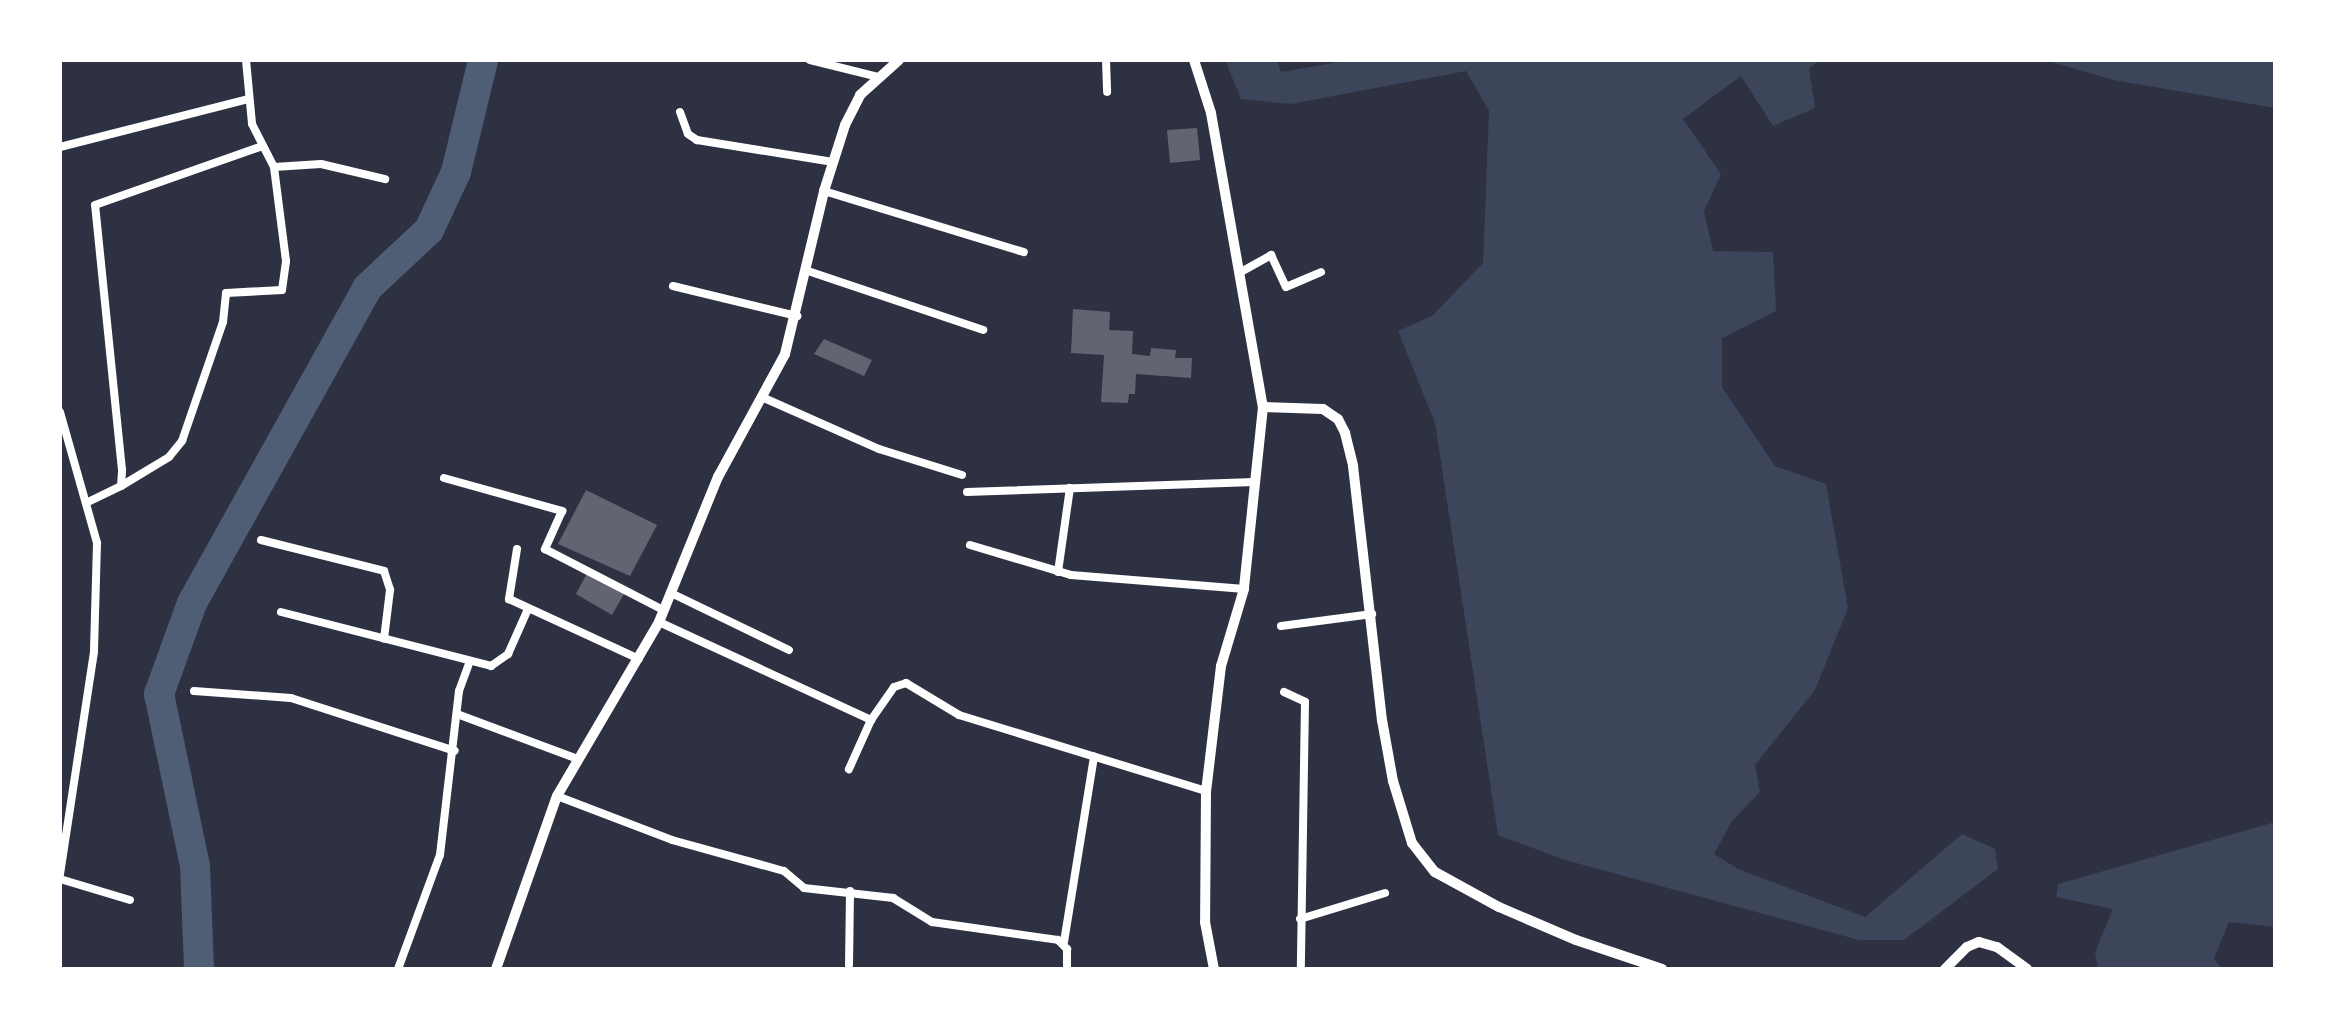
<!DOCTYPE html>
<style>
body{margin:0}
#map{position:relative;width:2335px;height:1029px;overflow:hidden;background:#2d3142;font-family:Montserrat,sans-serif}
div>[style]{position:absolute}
.green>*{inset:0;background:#3c4559}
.river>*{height:30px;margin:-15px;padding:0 15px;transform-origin:15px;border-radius:15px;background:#4f5d75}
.building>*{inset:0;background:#626471}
.minor>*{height:8px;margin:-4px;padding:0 4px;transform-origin:4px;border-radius:4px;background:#fff}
.tertiary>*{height:10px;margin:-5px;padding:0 5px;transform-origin:5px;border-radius:5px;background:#fff}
span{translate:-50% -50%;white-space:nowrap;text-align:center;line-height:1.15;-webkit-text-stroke:10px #fff;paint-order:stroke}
.frame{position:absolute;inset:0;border:62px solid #fff;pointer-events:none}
</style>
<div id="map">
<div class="green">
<div style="clip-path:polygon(1225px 60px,1277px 60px,1281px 72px,1350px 60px,1821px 60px,1809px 68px,1815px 108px,1773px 126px,1741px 76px,1683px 119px,1721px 174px,1704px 211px,1713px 251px,1773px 252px,1776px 311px,1722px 338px,1722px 387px,1775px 466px,1826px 484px,1848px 608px,1815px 690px,1755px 765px,1760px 792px,1732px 821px,1714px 854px,1738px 869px,1865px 917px,1962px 834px,1995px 849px,1998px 869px,1904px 940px,1859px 940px,1565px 860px,1498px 835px,1435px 423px,1398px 331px,1432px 316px,1483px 263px,1489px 111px,1466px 71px,1291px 104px,1241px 99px)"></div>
<div style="clip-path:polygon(2044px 60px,2275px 60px,2275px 108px,2114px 80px)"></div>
<div style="clip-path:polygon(2275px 822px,2275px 927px,2229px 922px,2214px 958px,2222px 969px,2098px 969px,2095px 952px,2113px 909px,2056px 897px,2058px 884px)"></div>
</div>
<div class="river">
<div style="left:199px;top:969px;width:103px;rotate:-92.2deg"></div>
<div style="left:195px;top:866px;width:176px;rotate:-101.8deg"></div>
<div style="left:159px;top:694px;width:97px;rotate:-70.1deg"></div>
<div style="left:192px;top:603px;width:360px;rotate:-60.9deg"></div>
<div style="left:367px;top:288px;width:85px;rotate:-43.1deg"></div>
<div style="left:429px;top:230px;width:64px;rotate:-65deg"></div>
<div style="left:456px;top:172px;width:115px;rotate:-76.4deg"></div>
</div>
<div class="building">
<div style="clip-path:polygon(1197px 128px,1200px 160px,1170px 163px,1167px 130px)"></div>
<div style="clip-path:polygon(1073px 309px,1110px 312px,1109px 330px,1133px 331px,1132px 354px,1150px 356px,1151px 348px,1176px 350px,1175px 358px,1192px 358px,1191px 378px,1136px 374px,1135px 394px,1129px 394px,1128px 403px,1101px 402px,1104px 355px,1071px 353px)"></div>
<div style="clip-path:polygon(824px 339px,872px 360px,864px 376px,814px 354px)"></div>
<div style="clip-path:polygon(586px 490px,657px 525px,630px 576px,558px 544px)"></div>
<div style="clip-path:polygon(587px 573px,624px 594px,612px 615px,576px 594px)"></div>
</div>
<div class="minor">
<div style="left:246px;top:60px;width:64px;rotate:84.6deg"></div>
<div style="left:252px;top:124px;width:48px;rotate:62.9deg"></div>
<div style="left:274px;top:167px;width:47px;rotate:-3.7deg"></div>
<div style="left:321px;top:164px;width:66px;rotate:13.2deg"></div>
<div style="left:810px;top:60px;width:70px;rotate:14deg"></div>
<div style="left:1106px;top:60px;width:32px;rotate:88deg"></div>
<div style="left:680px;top:112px;width:23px;rotate:70deg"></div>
<div style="left:688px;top:134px;width:11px;rotate:34deg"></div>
<div style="left:697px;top:140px;width:138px;rotate:9.2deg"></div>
<div style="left:60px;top:147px;width:194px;rotate:-14.3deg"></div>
<div style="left:824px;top:191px;width:209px;rotate:17deg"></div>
<div style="left:808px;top:271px;width:185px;rotate:18.6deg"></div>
<div style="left:1239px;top:273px;width:37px;rotate:-29deg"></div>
<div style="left:1271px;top:255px;width:35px;rotate:65deg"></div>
<div style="left:1286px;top:287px;width:38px;rotate:-23deg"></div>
<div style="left:673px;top:286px;width:128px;rotate:13.6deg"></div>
<div style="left:764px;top:398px;width:126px;rotate:23.9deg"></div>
<div style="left:879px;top:449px;width:87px;rotate:17.4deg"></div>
<div style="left:60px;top:412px;width:136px;rotate:74.2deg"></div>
<div style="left:97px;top:543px;width:109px;rotate:91.6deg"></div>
<div style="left:94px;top:652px;width:225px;rotate:98.7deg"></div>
<div style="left:444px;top:478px;width:123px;rotate:15.6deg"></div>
<div style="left:562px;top:511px;width:42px;rotate:114.1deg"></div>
<div style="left:545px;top:549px;width:133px;rotate:27.3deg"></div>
<div style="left:121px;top:486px;width:56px;rotate:-31.1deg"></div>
<div style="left:169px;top:457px;width:21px;rotate:-51deg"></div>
<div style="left:182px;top:441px;width:126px;rotate:-71deg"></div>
<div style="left:223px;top:322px;width:29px;rotate:-84deg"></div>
<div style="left:226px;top:293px;width:56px;rotate:-3.1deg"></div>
<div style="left:282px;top:290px;width:29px;rotate:-82deg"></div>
<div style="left:286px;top:261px;width:95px;rotate:-97.3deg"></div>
<div style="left:967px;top:492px;width:287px;rotate:-2deg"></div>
<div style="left:88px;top:502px;width:37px;rotate:-26deg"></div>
<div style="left:121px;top:486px;width:16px;rotate:-86deg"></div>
<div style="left:122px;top:470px;width:266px;rotate:-95.8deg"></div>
<div style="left:95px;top:205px;width:175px;rotate:-19.4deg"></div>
<div style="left:261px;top:540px;width:127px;rotate:14.1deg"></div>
<div style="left:384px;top:571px;width:20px;rotate:72deg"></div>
<div style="left:390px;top:590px;width:49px;rotate:97deg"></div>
<div style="left:970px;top:545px;width:105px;rotate:16.5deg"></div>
<div style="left:1071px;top:575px;width:174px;rotate:4.6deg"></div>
<div style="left:517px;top:549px;width:51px;rotate:99.1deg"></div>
<div style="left:509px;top:599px;width:143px;rotate:24.8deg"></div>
<div style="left:1058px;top:572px;width:85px;rotate:-81.9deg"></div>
<div style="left:671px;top:593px;width:131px;rotate:25.8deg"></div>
<div style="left:281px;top:612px;width:217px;rotate:14.4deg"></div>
<div style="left:491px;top:666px;width:21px;rotate:-35deg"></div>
<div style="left:508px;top:654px;width:49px;rotate:-66deg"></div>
<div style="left:659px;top:622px;width:234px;rotate:24.8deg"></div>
<div style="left:871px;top:720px;width:54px;rotate:114.2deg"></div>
<div style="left:1281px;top:626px;width:92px;rotate:-7.5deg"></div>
<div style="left:194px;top:691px;width:97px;rotate:4.1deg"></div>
<div style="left:291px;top:698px;width:172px;rotate:17.9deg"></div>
<div style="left:1284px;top:692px;width:23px;rotate:25deg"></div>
<div style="left:1305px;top:702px;width:267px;rotate:90.9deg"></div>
<div style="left:457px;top:714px;width:126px;rotate:20.4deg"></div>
<div style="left:871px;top:720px;width:40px;rotate:-55.1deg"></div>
<div style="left:894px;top:687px;width:13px;rotate:-18deg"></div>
<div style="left:906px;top:683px;width:62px;rotate:31.1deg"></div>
<div style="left:959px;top:715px;width:258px;rotate:17.1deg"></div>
<div style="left:557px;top:796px;width:123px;rotate:20.9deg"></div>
<div style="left:672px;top:840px;width:116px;rotate:15.5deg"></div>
<div style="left:784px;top:871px;width:26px;rotate:40deg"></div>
<div style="left:804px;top:888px;width:90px;rotate:6.4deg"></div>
<div style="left:893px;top:898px;width:46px;rotate:31.6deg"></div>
<div style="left:932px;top:922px;width:127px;rotate:8.1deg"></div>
<div style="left:1058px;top:940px;width:13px;rotate:45deg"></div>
<div style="left:1067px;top:949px;width:20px;rotate:90deg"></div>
<div style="left:60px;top:879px;width:73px;rotate:16.7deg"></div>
<div style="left:1300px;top:919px;width:89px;rotate:-17deg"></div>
<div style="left:1064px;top:942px;width:188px;rotate:-80.8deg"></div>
<div style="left:849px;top:965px;width:74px;rotate:-89.2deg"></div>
<div style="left:398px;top:969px;width:121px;rotate:-69.8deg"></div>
<div style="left:440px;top:855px;width:165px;rotate:-83.4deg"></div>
<div style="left:459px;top:691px;width:29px;rotate:-70deg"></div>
</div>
<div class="tertiary">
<div style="left:1194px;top:60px;width:56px;rotate:72.2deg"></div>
<div style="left:1211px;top:113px;width:299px;rotate:80deg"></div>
<div style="left:1263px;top:407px;width:183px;rotate:96deg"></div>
<div style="left:1244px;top:589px;width:80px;rotate:106.6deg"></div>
<div style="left:1221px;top:666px;width:126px;rotate:96.8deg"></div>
<div style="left:1206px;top:791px;width:131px;rotate:90.4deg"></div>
<div style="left:1205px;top:922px;width:48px;rotate:79.2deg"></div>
<div style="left:1263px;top:407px;width:60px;rotate:1.9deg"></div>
<div style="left:1323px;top:409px;width:18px;rotate:34deg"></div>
<div style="left:1338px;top:419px;width:16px;rotate:63deg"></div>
<div style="left:1345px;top:433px;width:34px;rotate:76deg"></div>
<div style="left:1353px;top:466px;width:256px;rotate:83.5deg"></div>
<div style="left:1382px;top:720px;width:62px;rotate:79.8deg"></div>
<div style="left:1393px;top:781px;width:65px;rotate:73deg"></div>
<div style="left:1412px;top:843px;width:37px;rotate:52deg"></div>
<div style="left:1435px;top:872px;width:73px;rotate:28.7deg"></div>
<div style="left:1499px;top:907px;width:84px;rotate:23.2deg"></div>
<div style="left:1576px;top:940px;width:91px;rotate:18.6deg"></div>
<div style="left:496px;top:969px;width:183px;rotate:-70.6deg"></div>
<div style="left:557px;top:796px;width:202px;rotate:-59.6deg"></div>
<div style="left:659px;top:622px;width:157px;rotate:-67.9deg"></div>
<div style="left:718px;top:477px;width:140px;rotate:-61.4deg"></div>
<div style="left:785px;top:354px;width:168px;rotate:-76.5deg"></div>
<div style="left:824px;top:191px;width:69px;rotate:-72.3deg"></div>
<div style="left:845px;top:125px;width:34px;rotate:-63deg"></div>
<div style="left:860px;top:95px;width:52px;rotate:-41.9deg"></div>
<div style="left:1945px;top:969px;width:31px;rotate:-45deg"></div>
<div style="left:1967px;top:947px;width:13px;rotate:-23deg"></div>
<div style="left:1979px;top:942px;width:19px;rotate:16deg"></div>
<div style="left:1997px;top:947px;width:37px;rotate:36deg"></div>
</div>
<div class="frame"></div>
</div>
